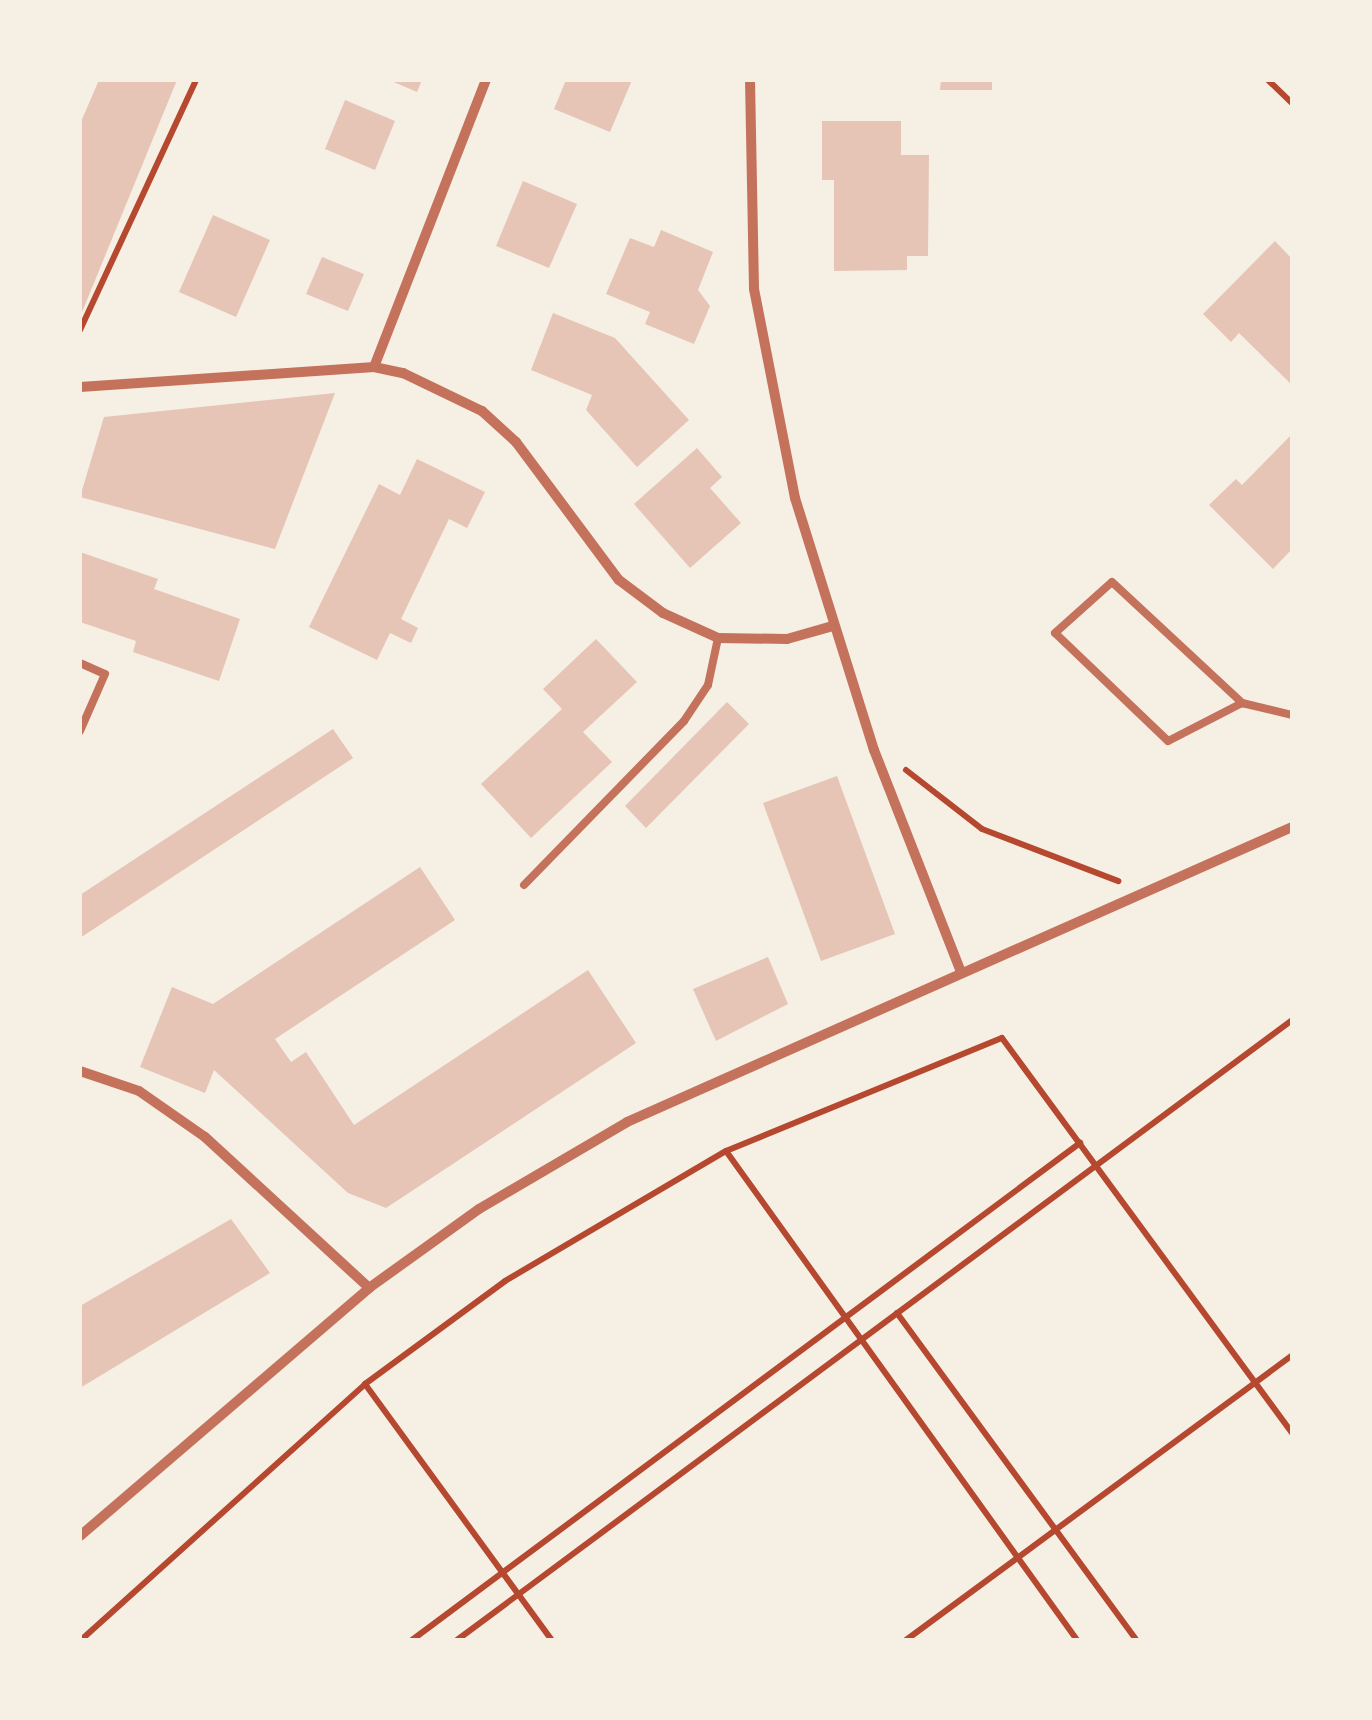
<!DOCTYPE html>
<style>
body{margin:0}
#map{position:relative;width:1372px;height:1720px;overflow:hidden;background:#f6efe4;font-family:"PT Sans Narrow",sans-serif}
div>[style]{position:absolute}
.building>*{inset:0;background:#e6c5b7}
.path>*{height:6px;margin:-3px;padding:0 3px;transform-origin:3px;border-radius:3px;background:#b5482f}
.service>*{height:8px;margin:-4px;padding:0 4px;transform-origin:4px;border-radius:4px;background:#c5725c}
.minor>*{height:10px;margin:-5px;padding:0 5px;transform-origin:5px;border-radius:5px;background:#c5725c}
span{translate:-50% -50%;white-space:nowrap;text-align:center;line-height:1.15;-webkit-text-stroke:10px #f6efe4;paint-order:stroke}
.frame{position:absolute;inset:0;border:82px solid #f6efe4;pointer-events:none}
</style>
<div id="map">
<div class="building">
<div style="clip-path:polygon(99px 80px,177px 80px,80px 317px,80px 124px)"></div>
<div style="clip-path:polygon(389px 80px,422px 80px,417px 92px)"></div>
<div style="clip-path:polygon(566px 80px,632px 80px,610px 132px,554px 109px)"></div>
<div style="clip-path:polygon(941px 80px,992px 80px,992px 90px,940px 90px)"></div>
<div style="clip-path:polygon(345px 100px,395px 121px,375px 170px,325px 149px)"></div>
<div style="clip-path:polygon(822px 121px,901px 121px,901px 155px,929px 155px,928px 256px,907px 256px,907px 270px,834px 271px,834px 180px,822px 180px)"></div>
<div style="clip-path:polygon(523px 181px,577px 204px,549px 268px,496px 246px)"></div>
<div style="clip-path:polygon(213px 215px,270px 240px,236px 317px,179px 292px)"></div>
<div style="clip-path:polygon(661px 230px,713px 252px,698px 290px,710px 306px,694px 344px,645px 324px,650px 312px,606px 294px,630px 238px,654px 247px)"></div>
<div style="clip-path:polygon(1275px 241px,1292px 259px,1292px 385px,1239px 333px,1231px 342px,1203px 314px)"></div>
<div style="clip-path:polygon(322px 257px,364px 274px,348px 311px,306px 294px)"></div>
<div style="clip-path:polygon(553px 313px,615px 338px,689px 420px,637px 467px,586px 410px,592px 395px,531px 370px)"></div>
<div style="clip-path:polygon(335px 393px,275px 549px,80px 497px,104px 417px)"></div>
<div style="clip-path:polygon(1292px 434px,1292px 549px,1273px 569px,1209px 505px,1236px 479px,1242px 485px)"></div>
<div style="clip-path:polygon(697px 448px,722px 477px,710px 488px,741px 523px,690px 568px,634px 504px)"></div>
<div style="clip-path:polygon(417px 459px,485px 492px,467px 528px,449px 519px,401px 619px,418px 628px,411px 643px,390px 633px,377px 660px,309px 627px,379px 484px,400px 495px)"></div>
<div style="clip-path:polygon(80px 552px,158px 579px,154px 589px,240px 619px,219px 681px,133px 652px,136px 641px,80px 622px)"></div>
<div style="clip-path:polygon(596px 639px,637px 682px,583px 732px,612px 762px,531px 838px,481px 784px,562px 709px,543px 689px)"></div>
<div style="clip-path:polygon(727px 702px,749px 724px,646px 828px,625px 806px)"></div>
<div style="clip-path:polygon(333px 729px,353px 758px,80px 938px,80px 895px)"></div>
<div style="clip-path:polygon(837px 776px,895px 934px,821px 961px,763px 803px)"></div>
<div style="clip-path:polygon(420px 867px,455px 920px,275px 1039px,291px 1062px,306px 1052px,354px 1125px,588px 970px,636px 1043px,386px 1208px,348px 1193px,214px 1070px,205px 1093px,140px 1067px,172px 987px,213px 1004px)"></div>
<div style="clip-path:polygon(768px 957px,788px 1004px,716px 1041px,693px 989px)"></div>
<div style="clip-path:polygon(231px 1219px,270px 1273px,80px 1388px,80px 1306px)"></div>
</div>
<div class="path">
<div style="left:1268px;top:80px;width:33px;rotate:44deg"></div>
<div style="left:80px;top:330px;width:276px;rotate:-65.1deg"></div>
<div style="left:906px;top:770px;width:96px;rotate:37.8deg"></div>
<div style="left:982px;top:829px;width:146px;rotate:20.9deg"></div>
<div style="left:726px;top:1151px;width:602px;rotate:54.33deg"></div>
<div style="left:897px;top:1313px;width:405px;rotate:53.8deg"></div>
<div style="left:365px;top:1384px;width:317px;rotate:53.9deg"></div>
<div style="left:81px;top:1640px;width:382px;rotate:-42deg"></div>
<div style="left:365px;top:1384px;width:174px;rotate:-36.3deg"></div>
<div style="left:505px;top:1281px;width:256px;rotate:-30.5deg"></div>
<div style="left:726px;top:1151px;width:298px;rotate:-22.3deg"></div>
<div style="left:1002px;top:1038px;width:490px;rotate:53.7deg"></div>
<div style="left:412px;top:1640px;width:833px;rotate:-36.65deg"></div>
<div style="left:457px;top:1640px;width:1040px;rotate:-36.59deg"></div>
<div style="left:906px;top:1640px;width:480px;rotate:-36.4deg"></div>
</div>
<div class="service">
<div style="left:80px;top:663px;width:27px;rotate:24deg"></div>
<div style="left:105px;top:674px;width:62px;rotate:113.7deg"></div>
<div style="left:1242px;top:703px;width:83px;rotate:152.8deg"></div>
<div style="left:1168px;top:741px;width:156px;rotate:-136.3deg"></div>
<div style="left:1055px;top:633px;width:76px;rotate:-41.8deg"></div>
<div style="left:1112px;top:582px;width:178px;rotate:42.9deg"></div>
<div style="left:1242px;top:703px;width:51px;rotate:13.5deg"></div>
<div style="left:524px;top:885px;width:229px;rotate:-45.7deg"></div>
<div style="left:684px;top:721px;width:43px;rotate:-56.3deg"></div>
<div style="left:708px;top:685px;width:48px;rotate:-78deg"></div>
</div>
<div class="minor">
<div style="left:750px;top:80px;width:209px;rotate:88.9deg"></div>
<div style="left:754px;top:289px;width:213px;rotate:78.9deg"></div>
<div style="left:795px;top:498px;width:264px;rotate:72.6deg"></div>
<div style="left:874px;top:750px;width:236px;rotate:68.6deg"></div>
<div style="left:374px;top:367px;width:308px;rotate:-68.7deg"></div>
<div style="left:80px;top:387px;width:295px;rotate:-3.9deg"></div>
<div style="left:374px;top:367px;width:30px;rotate:12deg"></div>
<div style="left:403px;top:373px;width:88px;rotate:25.7deg"></div>
<div style="left:482px;top:411px;width:46px;rotate:42.4deg"></div>
<div style="left:516px;top:442px;width:172px;rotate:53.3deg"></div>
<div style="left:619px;top:580px;width:55px;rotate:36.9deg"></div>
<div style="left:663px;top:613px;width:60px;rotate:24.4deg"></div>
<div style="left:718px;top:638px;width:69px;rotate:0.8deg"></div>
<div style="left:787px;top:639px;width:48px;rotate:-15.8deg"></div>
<div style="left:80px;top:1071px;width:62px;rotate:18.7deg"></div>
<div style="left:139px;top:1091px;width:80px;rotate:34.9deg"></div>
<div style="left:205px;top:1137px;width:223px;rotate:42.6deg"></div>
<div style="left:80px;top:1536px;width:381px;rotate:-40.6deg"></div>
<div style="left:369px;top:1288px;width:135px;rotate:-35.7deg"></div>
<div style="left:479px;top:1209px;width:172px;rotate:-30.4deg"></div>
<div style="left:627px;top:1122px;width:727px;rotate:-23.92deg"></div>
</div>
<div class="frame"></div>
</div>
